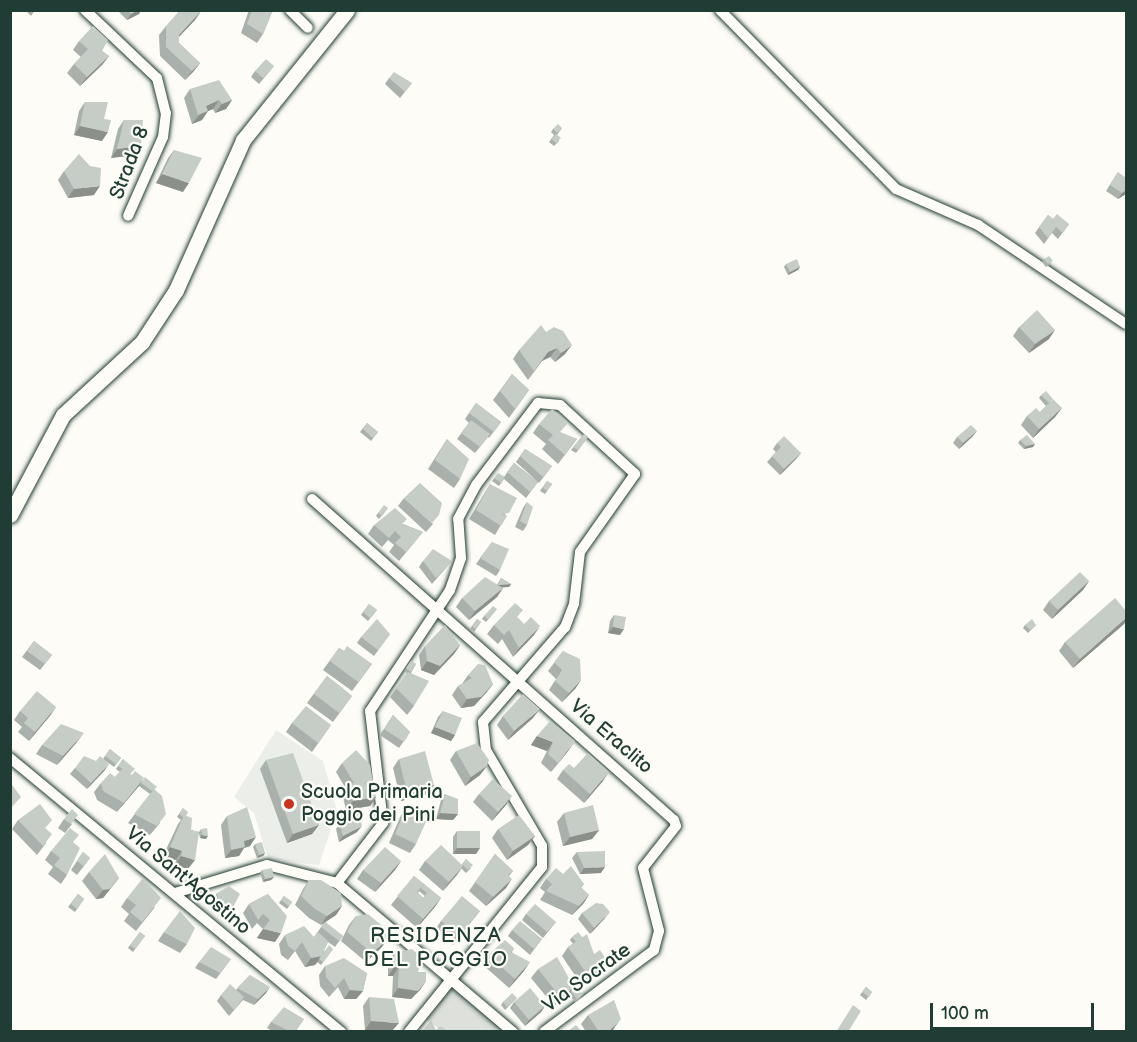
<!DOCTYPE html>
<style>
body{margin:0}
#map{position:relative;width:1137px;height:1042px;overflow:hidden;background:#fdfcf7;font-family:"Balsamiq Sans",sans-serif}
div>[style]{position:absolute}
.built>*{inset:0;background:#eceee9}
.green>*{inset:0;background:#dde0db}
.roads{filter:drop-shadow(0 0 2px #1f3d34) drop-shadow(0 0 2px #1f3d34)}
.street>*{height:10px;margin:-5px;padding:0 5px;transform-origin:5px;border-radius:5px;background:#fdfcf7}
.secondary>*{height:15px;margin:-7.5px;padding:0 7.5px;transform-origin:7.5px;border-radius:7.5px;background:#fdfcf7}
.wall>*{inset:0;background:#aab0ab}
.shaded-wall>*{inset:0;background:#8b908b}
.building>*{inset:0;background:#c6cdc7}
.dots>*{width:16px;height:16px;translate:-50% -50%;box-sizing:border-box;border:3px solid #fdfcf7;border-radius:50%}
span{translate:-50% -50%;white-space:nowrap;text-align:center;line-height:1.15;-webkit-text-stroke:4.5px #fdfcf7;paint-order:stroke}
.street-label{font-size:20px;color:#1f3d34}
.poi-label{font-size:20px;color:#1f3d34}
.left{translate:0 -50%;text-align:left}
.neighbourhood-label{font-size:21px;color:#1f3d34;letter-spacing:1.5px}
.frame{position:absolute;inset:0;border:12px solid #1f3d34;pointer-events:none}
.scale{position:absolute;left:930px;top:1003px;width:164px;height:27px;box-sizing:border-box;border:3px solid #1f3d34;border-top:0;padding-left:8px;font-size:18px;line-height:21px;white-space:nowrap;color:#1f3d34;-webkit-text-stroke:4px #fdfcf7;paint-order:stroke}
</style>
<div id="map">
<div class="built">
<div style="clip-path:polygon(276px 730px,323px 761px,337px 811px,319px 865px,268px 859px,254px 813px,234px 797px)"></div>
</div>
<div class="green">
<div style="clip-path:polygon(453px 984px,507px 1031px,442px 1031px,426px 1019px)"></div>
</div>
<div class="roads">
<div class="street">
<div style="left:85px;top:10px;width:99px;rotate:43.4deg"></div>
<div style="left:157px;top:78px;width:36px;rotate:76deg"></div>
<div style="left:166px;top:113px;width:24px;rotate:97deg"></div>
<div style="left:163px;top:137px;width:86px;rotate:113.9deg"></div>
<div style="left:290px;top:10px;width:25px;rotate:45deg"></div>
<div style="left:720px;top:10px;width:251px;rotate:45.5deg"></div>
<div style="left:896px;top:189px;width:90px;rotate:23.7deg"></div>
<div style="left:978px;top:225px;width:178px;rotate:33.8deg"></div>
<div style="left:312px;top:499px;width:484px;rotate:41.6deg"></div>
<div style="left:674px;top:820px;width:6px;rotate:72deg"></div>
<div style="left:676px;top:826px;width:53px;rotate:128.2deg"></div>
<div style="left:643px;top:868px;width:65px;rotate:75.7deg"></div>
<div style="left:659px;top:931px;width:20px;rotate:105deg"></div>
<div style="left:654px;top:950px;width:137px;rotate:143.3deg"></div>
<div style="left:10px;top:758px;width:430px;rotate:39.6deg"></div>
<div style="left:337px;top:883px;width:76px;rotate:-52.5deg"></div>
<div style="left:383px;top:823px;width:113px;rotate:-96.6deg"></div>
<div style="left:370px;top:711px;width:145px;rotate:-56.5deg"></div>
<div style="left:450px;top:590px;width:34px;rotate:-71deg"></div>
<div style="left:461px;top:558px;width:39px;rotate:-94deg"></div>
<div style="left:458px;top:519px;width:38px;rotate:-62deg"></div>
<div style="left:476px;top:485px;width:103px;rotate:-52.9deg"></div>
<div style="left:538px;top:403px;width:22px;rotate:5deg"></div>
<div style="left:560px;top:405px;width:102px;rotate:42.6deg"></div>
<div style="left:635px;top:474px;width:95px;rotate:125.2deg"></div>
<div style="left:580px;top:552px;width:52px;rotate:96.6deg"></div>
<div style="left:574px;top:604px;width:25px;rotate:111deg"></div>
<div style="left:565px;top:627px;width:125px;rotate:130.8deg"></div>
<div style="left:483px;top:722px;width:28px;rotate:84deg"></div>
<div style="left:486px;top:750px;width:111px;rotate:59.7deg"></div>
<div style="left:542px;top:846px;width:21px;rotate:90deg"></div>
<div style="left:542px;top:867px;width:212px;rotate:128.9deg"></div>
<div style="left:175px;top:893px;width:96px;rotate:-16.9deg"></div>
<div style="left:267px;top:865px;width:72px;rotate:14.4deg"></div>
<div style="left:337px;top:883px;width:231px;rotate:40.3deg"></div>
</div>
<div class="secondary">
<div style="left:10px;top:515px;width:113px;rotate:-62.1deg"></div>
<div style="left:63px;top:415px;width:108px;rotate:-42.7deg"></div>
<div style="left:142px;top:342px;width:62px;rotate:-56.8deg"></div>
<div style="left:176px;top:290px;width:164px;rotate:-65.9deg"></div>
<div style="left:243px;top:140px;width:166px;rotate:-51.3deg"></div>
</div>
</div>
<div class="wall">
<div style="clip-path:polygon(25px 10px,35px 10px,31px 16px)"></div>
<div style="clip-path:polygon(117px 10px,141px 10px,139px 14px,127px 20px)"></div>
<div style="clip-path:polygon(249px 10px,273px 10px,263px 34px,257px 43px,241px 33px)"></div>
<div style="clip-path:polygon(201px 11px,195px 20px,179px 37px,179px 43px,200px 63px,193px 72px,185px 80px,160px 56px,159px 35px,166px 26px)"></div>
<div style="clip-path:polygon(79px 41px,102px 51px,109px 56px,102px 65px,80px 86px,67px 73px,74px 64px,81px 57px,73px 50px)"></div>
<div style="clip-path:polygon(274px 66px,259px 84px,251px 77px,255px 71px)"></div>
<div style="clip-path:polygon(389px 78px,412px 83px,400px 98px,385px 84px)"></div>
<div style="clip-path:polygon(190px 89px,232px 100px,226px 109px,215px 113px,213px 109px,208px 111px,202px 120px,192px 124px,184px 98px)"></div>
<div style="clip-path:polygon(85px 102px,104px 119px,102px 141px,74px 135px,79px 111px)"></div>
<div style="clip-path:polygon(124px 120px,135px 155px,111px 158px,118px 129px)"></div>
<div style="clip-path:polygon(562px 128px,557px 135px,559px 141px,554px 146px,549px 142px,554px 135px,551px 132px,553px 129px)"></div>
<div style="clip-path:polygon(174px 150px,183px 192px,156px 183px,168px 158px)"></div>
<div style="clip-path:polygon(64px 171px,94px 195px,68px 198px,58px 180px)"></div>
<div style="clip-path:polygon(1118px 172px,1126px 194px,1118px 199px,1106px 191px)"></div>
<div style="clip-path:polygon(1048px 215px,1053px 219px,1069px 224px,1058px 239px,1052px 233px,1044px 244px,1035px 233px)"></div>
<div style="clip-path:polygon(1044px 259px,1051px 264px,1046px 267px,1042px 262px)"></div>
<div style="clip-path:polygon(786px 264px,800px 267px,798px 270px,788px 275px,784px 267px)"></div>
<div style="clip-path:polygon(1019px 327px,1049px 339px,1029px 353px,1013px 336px)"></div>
<div style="clip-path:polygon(546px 332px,565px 354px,555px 362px,550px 357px,542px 361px,528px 380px,513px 359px,519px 350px)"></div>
<div style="clip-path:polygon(512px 374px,529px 390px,509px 418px,493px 400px)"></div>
<div style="clip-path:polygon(1041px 395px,1062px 408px,1055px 417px,1033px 438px,1021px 425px,1027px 416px,1040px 412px,1046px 406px,1039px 398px)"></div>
<div style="clip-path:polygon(476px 403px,501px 422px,489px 438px,488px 437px,475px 453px,457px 439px,469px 423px,465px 419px)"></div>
<div style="clip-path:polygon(367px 423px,378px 432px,371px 441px,360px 432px)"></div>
<div style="clip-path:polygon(539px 424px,577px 439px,558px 464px,542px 449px,546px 444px,533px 433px)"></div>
<div style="clip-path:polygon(977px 431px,972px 437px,959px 449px,953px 443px,957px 437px)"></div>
<div style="clip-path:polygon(584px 434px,588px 437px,576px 453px,571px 450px)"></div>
<div style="clip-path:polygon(447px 439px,460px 479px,454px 488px,428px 469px)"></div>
<div style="clip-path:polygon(1020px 440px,1035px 444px,1033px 447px,1024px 449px,1018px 443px)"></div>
<div style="clip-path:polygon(777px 443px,801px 453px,796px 459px,780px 475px,767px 462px,776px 452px,773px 449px)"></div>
<div style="clip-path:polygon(525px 449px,552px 466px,539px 483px,538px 482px,526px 498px,504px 479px,499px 486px,492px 481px,496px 476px,504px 477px,514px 463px,536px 480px,516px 462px)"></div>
<div style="clip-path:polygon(547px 481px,552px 484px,545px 494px,540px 491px)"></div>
<div style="clip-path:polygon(490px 484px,506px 516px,495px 535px,469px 519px)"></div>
<div style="clip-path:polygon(404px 498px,433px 524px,426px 532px,398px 506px)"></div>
<div style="clip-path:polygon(527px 502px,527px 525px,523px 531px,515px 527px,523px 508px)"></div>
<div style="clip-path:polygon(388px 508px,379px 519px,376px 516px,378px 513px)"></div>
<div style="clip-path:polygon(403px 524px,423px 532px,399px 561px,389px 552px,394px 545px,388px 540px,382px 547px,368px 534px,374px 525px)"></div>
<div style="clip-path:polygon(492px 542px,500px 570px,496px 576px,476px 564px)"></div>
<div style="clip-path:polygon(423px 561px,452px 561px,432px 584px,419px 567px)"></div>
<div style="clip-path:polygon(501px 578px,511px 584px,509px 587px,502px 587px,503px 588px,497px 597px,469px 620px,456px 607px,462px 598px,497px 585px)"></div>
<div style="clip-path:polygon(1089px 581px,1083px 590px,1052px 619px,1043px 610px,1049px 601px)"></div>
<div style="clip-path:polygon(369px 604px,377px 610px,368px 621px,361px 615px)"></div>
<div style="clip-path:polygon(497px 609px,486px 622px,482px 619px,484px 616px)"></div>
<div style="clip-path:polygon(1126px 611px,1126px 620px,1124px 624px,1073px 668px,1059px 651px,1065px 642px)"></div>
<div style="clip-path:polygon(614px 615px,620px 635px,608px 633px,610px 621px)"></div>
<div style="clip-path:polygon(518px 618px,534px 635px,513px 657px,502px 639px,498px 644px,487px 634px,494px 625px)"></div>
<div style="clip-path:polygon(477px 619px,481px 622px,474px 632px,470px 629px)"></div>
<div style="clip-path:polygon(1025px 625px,1036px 625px,1028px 633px,1023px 628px)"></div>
<div style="clip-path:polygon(390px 634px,374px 656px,357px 643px,361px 637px)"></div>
<div style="clip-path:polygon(34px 641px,52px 655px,40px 670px,22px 657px)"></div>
<div style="clip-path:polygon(460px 645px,454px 654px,434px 675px,421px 670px,419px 655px,425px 646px)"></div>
<div style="clip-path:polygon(339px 648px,344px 651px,372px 664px,352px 691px,323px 670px)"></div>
<div style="clip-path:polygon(563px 651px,581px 680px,575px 689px,562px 702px,549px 690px,556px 679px,548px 671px)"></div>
<div style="clip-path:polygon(411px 661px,416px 664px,411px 673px,414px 706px,407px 715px,390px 697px,407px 673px,404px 671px)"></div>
<div style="clip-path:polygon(468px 675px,493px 684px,486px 693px,474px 706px,461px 708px,452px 695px,458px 686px,462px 684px)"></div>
<div style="clip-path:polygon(327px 676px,352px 696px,333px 722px,307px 703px)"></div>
<div style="clip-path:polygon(56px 707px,29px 741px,18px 732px,22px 727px,14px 720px,20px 711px)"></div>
<div style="clip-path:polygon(443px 711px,455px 735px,451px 741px,431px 733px,438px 717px)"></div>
<div style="clip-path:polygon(393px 715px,410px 732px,399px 748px,380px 735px)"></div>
<div style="clip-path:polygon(503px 716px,533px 718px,508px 740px,497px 725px)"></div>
<div style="clip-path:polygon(292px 723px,331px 725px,312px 752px,286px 732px)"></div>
<div style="clip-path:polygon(537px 736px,569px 750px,551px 772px,541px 763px,547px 751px,531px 745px)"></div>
<div style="clip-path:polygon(77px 742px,57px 765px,36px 754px,42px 745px)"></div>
<div style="clip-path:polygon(110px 749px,121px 758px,114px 767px,103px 759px)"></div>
<div style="clip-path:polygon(456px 751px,487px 766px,480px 775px,465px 786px,450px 760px)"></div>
<div style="clip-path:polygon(123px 759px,130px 774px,155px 790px,160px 823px,150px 835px,128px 823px,150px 794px,139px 786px,117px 812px,97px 800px,94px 792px,101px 783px,115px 777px,120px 772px,116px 769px)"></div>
<div style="clip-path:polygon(399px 759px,434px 785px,428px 794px,401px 801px,393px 768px)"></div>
<div style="clip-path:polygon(266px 760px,319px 825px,312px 834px,287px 843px,260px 769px)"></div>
<div style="clip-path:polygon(96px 761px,105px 770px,87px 789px,70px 774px,75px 768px)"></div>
<div style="clip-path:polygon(342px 763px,376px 797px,370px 806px,346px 810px,342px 793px,346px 789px,336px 772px)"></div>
<div style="clip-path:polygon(574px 768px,603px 781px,584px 803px,557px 779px,563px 770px)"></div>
<div style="clip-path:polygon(445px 794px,458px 814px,453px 820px,436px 819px,441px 800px)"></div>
<div style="clip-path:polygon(479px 794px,506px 805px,492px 821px,473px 802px)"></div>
<div style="clip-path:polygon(407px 806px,416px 844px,410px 853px,389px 843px,401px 815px)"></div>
<div style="clip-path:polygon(183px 808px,191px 830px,199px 832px,201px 829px,206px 839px,200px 838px,199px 833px,188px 869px,175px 865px,176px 860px,163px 856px,178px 824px,181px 820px,177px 817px)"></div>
<div style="clip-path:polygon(564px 813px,599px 830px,592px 839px,563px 846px,557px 822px)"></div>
<div style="clip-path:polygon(227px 816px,250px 846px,244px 848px,239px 856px,225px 858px,221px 825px)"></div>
<div style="clip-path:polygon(64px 819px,72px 824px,65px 833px,58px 828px)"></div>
<div style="clip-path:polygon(18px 820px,46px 829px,46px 843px,37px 855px,12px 829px)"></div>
<div style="clip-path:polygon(340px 823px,357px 832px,339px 842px,336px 829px)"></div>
<div style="clip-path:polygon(498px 829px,535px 836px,528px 845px,507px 860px,492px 838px)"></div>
<div style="clip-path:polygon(457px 831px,476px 854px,453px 854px,453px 837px)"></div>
<div style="clip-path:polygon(73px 842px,67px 875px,61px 884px,48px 874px,53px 867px,45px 860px,51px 851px)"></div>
<div style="clip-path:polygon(255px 844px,265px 853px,263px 856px,257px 858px,253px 847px)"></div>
<div style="clip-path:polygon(83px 852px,90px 858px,77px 875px,71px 870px)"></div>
<div style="clip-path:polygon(577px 852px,601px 873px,580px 874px,572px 858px)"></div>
<div style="clip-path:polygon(495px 854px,513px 871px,509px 876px,506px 888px,486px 906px,469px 891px)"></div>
<div style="clip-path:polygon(466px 859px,471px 868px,466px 873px,461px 868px,443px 891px,419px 870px,425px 861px,462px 865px)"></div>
<div style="clip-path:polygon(401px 861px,395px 870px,375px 892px,357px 879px,363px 870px)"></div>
<div style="clip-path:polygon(262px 870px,274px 877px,271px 880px,263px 882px,260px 873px)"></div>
<div style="clip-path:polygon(89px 872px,119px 878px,103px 898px,96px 899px,82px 881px)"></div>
<div style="clip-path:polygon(563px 874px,584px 884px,581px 888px,589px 895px,583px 904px,572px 915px,540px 900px,545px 892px,540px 888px,546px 879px)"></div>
<div style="clip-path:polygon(evenodd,414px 876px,441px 898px,417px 928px,391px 905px,414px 876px,419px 891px,425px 896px,423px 898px,418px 893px,419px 891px)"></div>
<div style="clip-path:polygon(309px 880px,342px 906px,336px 915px,325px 922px,343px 936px,335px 947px,328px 942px,323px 952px,333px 949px,321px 965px,317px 962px,315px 965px,305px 967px,295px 951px,288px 960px,281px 955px,279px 944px,285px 935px,314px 937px,324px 923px,321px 925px,309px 918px,295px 905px,303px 889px)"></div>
<div style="clip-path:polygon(217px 893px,232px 909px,228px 915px,215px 910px,213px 899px)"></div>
<div style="clip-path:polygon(78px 894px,84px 899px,75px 912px,68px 907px)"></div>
<div style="clip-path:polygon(268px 894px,275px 942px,257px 938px,263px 929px,257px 923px,252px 929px,243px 913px,249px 904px)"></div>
<div style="clip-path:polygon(284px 896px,292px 902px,287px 909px,279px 903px)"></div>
<div style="clip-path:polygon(127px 898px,155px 907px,136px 931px,124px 921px,129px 914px,121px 907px)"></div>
<div style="clip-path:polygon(480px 911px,453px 945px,435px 930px,441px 921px)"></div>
<div style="clip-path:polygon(582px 913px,605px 918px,590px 934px,578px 919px)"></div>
<div style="clip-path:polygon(526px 914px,556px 922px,543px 938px,522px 920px)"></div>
<div style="clip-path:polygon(356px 916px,388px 939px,381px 948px,366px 962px,341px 941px,349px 925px)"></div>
<div style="clip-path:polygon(512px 930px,542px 939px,530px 955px,508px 936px)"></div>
<div style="clip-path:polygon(140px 932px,145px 936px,133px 952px,128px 948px)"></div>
<div style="clip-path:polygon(164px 932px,187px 944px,180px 953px,158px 941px)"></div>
<div style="clip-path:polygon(572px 937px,594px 954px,607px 961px,601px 970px,582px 986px,562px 956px,568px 947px,573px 944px,570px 940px)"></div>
<div style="clip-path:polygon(514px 948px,512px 952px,524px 971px,509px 988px,482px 964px,488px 955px)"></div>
<div style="clip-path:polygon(394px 953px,420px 990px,411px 999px,392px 997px,393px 976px,388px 976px,388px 962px)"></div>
<div style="clip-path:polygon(231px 959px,216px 979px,195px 968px,199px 962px)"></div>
<div style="clip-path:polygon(325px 966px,367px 973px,363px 991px,356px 999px,344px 999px,338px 987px,329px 997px,320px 986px,319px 975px)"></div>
<div style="clip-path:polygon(538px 969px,571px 990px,581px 998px,575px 1002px,569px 994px,554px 1006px,531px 978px)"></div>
<div style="clip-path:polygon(250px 975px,266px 993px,254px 1005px,243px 1000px,229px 1016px,217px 1001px,221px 995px,236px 990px)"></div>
<div style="clip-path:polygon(866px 987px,872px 992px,866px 1000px,860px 995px)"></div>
<div style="clip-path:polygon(369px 997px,392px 1031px,365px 1030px,363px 1006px)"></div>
<div style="clip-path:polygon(517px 998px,505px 1010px,501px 1005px,503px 1002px)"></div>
<div style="clip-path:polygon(514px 1002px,545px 1006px,541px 1012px,525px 1026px,510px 1008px)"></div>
<div style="clip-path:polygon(588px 1015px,615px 1028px,611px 1032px,586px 1032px,581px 1024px)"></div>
<div style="clip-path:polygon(304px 1019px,295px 1032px,274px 1032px,267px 1028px,271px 1022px)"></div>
</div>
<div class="shaded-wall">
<div style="clip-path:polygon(138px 10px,141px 10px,139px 14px,127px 20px,131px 14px)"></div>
<div style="clip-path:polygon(201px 11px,195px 20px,172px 44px,179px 35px)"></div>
<div style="clip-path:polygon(109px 56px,102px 65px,80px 86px,87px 77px)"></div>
<div style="clip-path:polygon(200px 63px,193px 72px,185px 80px,192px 71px)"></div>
<div style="clip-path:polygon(219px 100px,213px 109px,208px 111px,202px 120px,192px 124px,206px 106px)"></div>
<div style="clip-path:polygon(232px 100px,226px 109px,215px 113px,222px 104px)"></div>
<div style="clip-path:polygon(80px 126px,108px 132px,102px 141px,74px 135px)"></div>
<div style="clip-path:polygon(141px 146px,135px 155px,111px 158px,117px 149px)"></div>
<div style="clip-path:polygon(162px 174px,189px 183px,183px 192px,156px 183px)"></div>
<div style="clip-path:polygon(100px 186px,94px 195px,68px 198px,74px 189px)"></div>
<div style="clip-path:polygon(1126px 190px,1126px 194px,1118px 199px,1122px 193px)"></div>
<div style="clip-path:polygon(800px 267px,798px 270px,788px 275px,790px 272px)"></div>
<div style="clip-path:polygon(1055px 330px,1049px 339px,1029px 353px,1035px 344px)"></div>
<div style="clip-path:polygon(572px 345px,565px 354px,555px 362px,561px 353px)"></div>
<div style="clip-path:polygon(557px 348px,550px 357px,542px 361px,528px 380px,548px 352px)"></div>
<div style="clip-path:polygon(1062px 408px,1055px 417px,1033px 438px,1039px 429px)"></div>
<div style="clip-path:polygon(977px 431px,972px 437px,959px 449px,963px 443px)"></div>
<div style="clip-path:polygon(1035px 444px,1033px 447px,1024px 449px,1026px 446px)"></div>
<div style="clip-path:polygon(801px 453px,796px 459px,780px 475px,784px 469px)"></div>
<div style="clip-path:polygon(1089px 581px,1083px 590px,1052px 619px,1058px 610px)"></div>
<div style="clip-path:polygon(511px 584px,509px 587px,495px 588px,498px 585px)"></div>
<div style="clip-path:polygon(503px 588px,497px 597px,469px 620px,475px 611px)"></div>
<div style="clip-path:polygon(1126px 618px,1126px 620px,1124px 624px,1073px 668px,1080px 659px)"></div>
<div style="clip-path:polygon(540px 626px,534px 635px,513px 657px,519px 648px)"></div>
<div style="clip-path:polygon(613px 627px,624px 629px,620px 635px,608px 633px)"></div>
<div style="clip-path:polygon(460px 645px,454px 654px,434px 675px,421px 670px,427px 661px)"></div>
<div style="clip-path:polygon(581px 680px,575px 689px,562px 702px,569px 693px)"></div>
<div style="clip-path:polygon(493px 684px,486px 693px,474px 706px,461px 708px,467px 699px)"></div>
<div style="clip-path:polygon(56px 707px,50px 716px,29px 741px,35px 732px)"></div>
<div style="clip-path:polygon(540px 709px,533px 718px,508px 740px,514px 731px)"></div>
<div style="clip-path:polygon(435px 727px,455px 735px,451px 741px,431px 733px)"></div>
<div style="clip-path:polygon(84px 733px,77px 742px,57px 765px,63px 756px)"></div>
<div style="clip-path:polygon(537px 736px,553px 742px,547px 751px,531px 745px)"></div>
<div style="clip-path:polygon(575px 741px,569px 750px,551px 772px,558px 763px)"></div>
<div style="clip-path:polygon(109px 764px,105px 770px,87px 789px,91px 783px)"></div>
<div style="clip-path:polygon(487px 766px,480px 775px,465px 786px,471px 777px)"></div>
<div style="clip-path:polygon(609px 772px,603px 781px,584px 803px,590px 794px)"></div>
<div style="clip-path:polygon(144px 778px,138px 787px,117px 812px,124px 803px)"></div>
<div style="clip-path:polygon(434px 785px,428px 794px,401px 801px,407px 792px)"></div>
<div style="clip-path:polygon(512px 796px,506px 805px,492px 821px,498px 812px)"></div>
<div style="clip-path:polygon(376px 797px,370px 806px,346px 810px,353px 801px)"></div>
<div style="clip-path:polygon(440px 813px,458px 814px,453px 820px,436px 819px)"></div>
<div style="clip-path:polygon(319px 825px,312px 834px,287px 843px,293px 834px)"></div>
<div style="clip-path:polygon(362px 826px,357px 832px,339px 842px,343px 836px)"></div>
<div style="clip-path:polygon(599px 830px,592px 839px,563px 846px,570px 837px)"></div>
<div style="clip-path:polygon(202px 835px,208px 836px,206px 839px,200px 838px)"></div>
<div style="clip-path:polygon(535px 836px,528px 845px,507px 860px,513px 851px)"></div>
<div style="clip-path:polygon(256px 837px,250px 846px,244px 848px,239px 856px,225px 858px,231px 850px,244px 841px)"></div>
<div style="clip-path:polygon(170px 847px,182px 851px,176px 860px,163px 856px)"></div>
<div style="clip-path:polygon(457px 848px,480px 848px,476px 854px,453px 854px)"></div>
<div style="clip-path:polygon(265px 853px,263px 856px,257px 858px,259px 855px)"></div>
<div style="clip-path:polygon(181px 856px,195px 860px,188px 869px,175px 865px)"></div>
<div style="clip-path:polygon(401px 861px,395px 870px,375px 892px,381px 883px)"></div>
<div style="clip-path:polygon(463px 866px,457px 875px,443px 891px,449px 882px)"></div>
<div style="clip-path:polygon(605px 867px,601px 873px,580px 874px,584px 868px)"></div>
<div style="clip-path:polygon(274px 877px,271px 880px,263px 882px,265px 879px)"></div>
<div style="clip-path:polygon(119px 878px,103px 898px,96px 899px,103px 890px)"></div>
<div style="clip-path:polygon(512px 879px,506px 888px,486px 906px,493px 897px)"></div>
<div style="clip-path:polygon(589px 895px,583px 904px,572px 915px,579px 906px)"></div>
<div style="clip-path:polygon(441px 898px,435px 907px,417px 928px,423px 919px)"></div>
<div style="clip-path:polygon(219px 904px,232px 909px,228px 915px,215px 910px)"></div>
<div style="clip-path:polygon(342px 906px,336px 915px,321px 925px,327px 916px)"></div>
<div style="clip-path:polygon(610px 912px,605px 918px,590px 934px,594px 928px)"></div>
<div style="clip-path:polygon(263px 929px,281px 933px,275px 942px,257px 938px)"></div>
<div style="clip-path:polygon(388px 939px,381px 948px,366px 962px,372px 953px)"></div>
<div style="clip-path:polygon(322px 956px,315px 965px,305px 967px,311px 958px)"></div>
<div style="clip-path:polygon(607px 961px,601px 970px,582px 986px,589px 977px)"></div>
<div style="clip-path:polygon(530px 962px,524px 971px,509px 988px,515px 979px)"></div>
<div style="clip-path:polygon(394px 967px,399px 967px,393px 976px,388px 976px)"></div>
<div style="clip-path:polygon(426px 981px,420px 990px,411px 999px,392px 997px,398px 988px)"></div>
<div style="clip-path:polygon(270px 987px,266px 993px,254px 1005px,258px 999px)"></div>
<div style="clip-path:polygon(574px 987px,568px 996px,554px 1006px,561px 998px)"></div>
<div style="clip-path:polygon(350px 990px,363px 991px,356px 999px,344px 999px)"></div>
<div style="clip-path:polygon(545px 1006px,541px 1012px,525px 1026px,529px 1020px)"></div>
<div style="clip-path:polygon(621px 1019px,611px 1032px,608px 1032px)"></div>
<div style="clip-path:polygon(371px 1021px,399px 1023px,392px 1031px,365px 1030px)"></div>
</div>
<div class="building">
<div style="clip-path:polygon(128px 10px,138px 10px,131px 14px)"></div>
<div style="clip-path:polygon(180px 10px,201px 11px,179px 35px,179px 43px,200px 63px,192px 71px,166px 47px,166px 26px)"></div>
<div style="clip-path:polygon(252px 10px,273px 10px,263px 34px,247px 24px)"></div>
<div style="clip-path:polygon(93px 26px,108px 40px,102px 51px,109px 56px,87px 77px,74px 64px,88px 49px,79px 41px)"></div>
<div style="clip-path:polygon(266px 59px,274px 66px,263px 78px,255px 71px)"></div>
<div style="clip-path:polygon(394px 72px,412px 83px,405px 92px,389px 78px)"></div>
<div style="clip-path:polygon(219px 80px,232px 100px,222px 104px,219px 100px,206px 106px,208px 111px,198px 115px,190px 89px)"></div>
<div style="clip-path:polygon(85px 102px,108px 102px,104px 119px,111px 120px,108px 132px,80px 126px)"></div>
<div style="clip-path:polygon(124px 120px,143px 120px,141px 146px,117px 149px)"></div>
<div style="clip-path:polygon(558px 124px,562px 128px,557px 133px,553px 129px)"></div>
<div style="clip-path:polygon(556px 134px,561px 138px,556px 143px,551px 139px)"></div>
<div style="clip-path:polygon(174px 150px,202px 158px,189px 183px,162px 174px)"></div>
<div style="clip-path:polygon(79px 154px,90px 166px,101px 168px,100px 186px,74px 189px,64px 171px)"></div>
<div style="clip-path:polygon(1118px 172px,1126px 178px,1126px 190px,1122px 193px,1110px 185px)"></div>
<div style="clip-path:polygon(1057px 214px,1069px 224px,1063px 233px,1056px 227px,1048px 238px,1039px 227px,1048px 215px,1053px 219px)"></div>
<div style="clip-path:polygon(1049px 256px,1053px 261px,1048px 264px,1044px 259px)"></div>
<div style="clip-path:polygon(797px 259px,800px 267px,790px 272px,786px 264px)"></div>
<div style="clip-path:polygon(1037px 310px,1055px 330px,1035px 344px,1019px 327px)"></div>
<div style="clip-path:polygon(541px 325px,546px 332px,554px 327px,563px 331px,572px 345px,561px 353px,557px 348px,548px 352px,534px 371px,519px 350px)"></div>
<div style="clip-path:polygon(512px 374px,529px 390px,515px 409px,500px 391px)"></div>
<div style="clip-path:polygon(1046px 391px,1053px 399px,1049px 403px,1041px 395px)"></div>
<div style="clip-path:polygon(1053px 399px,1062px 408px,1039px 429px,1027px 416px,1036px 408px,1040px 412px)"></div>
<div style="clip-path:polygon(476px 403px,501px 422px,494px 432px,469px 413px)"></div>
<div style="clip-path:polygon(552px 409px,568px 423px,560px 432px,577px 439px,565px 455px,548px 440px,553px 435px,539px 424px)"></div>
<div style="clip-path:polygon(471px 420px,490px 434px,480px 447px,461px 433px)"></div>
<div style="clip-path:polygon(367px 423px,378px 432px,373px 438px,363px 429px)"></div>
<div style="clip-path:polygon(971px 425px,977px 431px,963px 443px,957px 437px)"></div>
<div style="clip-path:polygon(584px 434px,588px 437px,578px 450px,573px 447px)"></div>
<div style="clip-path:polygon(1027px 435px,1035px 444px,1026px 446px,1020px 440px)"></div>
<div style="clip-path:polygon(784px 436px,801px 453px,784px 469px,772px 456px,781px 447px,777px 443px)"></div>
<div style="clip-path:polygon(447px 439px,469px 459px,460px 479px,435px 460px)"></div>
<div style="clip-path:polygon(525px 449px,552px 466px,543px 477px,520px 456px)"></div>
<div style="clip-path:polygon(514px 463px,538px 482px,530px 492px,507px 472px)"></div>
<div style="clip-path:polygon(498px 473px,505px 477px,501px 483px,494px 478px)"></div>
<div style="clip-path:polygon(547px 481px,552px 484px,547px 491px,543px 488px)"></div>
<div style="clip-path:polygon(420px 483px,442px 503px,439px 515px,432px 523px,404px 498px)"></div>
<div style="clip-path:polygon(490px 484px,517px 498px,509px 513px,502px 514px,507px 516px,501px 526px,476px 510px)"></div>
<div style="clip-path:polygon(527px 502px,533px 507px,527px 525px,520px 521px)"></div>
<div style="clip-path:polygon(384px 505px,388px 508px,382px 516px,378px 513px)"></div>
<div style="clip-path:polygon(395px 508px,407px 519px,402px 524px,423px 532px,406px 552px,395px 543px,401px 537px,395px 531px,389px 538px,374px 525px)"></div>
<div style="clip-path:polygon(492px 542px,509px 549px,500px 570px,480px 558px)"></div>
<div style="clip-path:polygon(433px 549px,452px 561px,436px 578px,423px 561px)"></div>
<div style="clip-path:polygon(1080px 572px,1089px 581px,1058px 610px,1049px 601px)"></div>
<div style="clip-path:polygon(485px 577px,503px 588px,475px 611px,462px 598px)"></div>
<div style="clip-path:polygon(501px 578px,511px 584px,498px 585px)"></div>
<div style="clip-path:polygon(1115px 598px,1126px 611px,1126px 618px,1080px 659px,1065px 642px)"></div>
<div style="clip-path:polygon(515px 603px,523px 610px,517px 617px,524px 624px,531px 617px,540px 626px,519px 648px,509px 630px,504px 635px,494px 625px)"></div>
<div style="clip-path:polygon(369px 604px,377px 610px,370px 618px,363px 612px)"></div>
<div style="clip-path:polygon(493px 606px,497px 609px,488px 619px,484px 616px)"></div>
<div style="clip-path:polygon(614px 615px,626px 617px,624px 629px,613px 627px)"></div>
<div style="clip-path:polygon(377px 619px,390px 634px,378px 650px,361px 637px)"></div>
<div style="clip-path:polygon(477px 619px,481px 622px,476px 629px,472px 626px)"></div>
<div style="clip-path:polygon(1032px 619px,1036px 625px,1030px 630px,1025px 625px)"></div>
<div style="clip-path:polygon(445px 625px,460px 645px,440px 666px,427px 661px,425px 646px)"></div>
<div style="clip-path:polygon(34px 641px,52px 655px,45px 664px,27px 651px)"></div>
<div style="clip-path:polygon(347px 646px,372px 664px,358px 682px,330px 661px,339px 648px,344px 651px)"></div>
<div style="clip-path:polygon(563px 651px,580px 659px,581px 680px,569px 693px,555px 681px,562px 670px,554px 662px)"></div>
<div style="clip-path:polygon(411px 661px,416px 664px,411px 672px,406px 668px)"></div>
<div style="clip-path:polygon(478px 664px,485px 665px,493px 684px,481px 697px,467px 699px,458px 686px,472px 678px,468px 675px)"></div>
<div style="clip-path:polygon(408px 672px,429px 681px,414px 706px,396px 688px)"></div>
<div style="clip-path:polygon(327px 676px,352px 696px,339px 713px,314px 694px)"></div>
<div style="clip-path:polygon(37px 691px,56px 707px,35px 732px,24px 723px,28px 718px,20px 711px)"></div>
<div style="clip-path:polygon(523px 694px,540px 709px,514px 731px,503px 716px)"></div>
<div style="clip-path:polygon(306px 706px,331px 725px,318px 743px,292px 723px)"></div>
<div style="clip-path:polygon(443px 711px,462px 718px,455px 735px,435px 727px)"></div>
<div style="clip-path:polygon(393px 715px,410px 732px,404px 742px,384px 729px)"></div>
<div style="clip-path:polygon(550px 721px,575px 741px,558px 763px,548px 754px,553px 742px,537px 736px)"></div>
<div style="clip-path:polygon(61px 724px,84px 733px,63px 756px,42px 745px)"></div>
<div style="clip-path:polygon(477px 743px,489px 760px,487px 766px,471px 777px,456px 751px)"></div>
<div style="clip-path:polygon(110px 749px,121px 758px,116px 764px,105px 756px)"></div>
<div style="clip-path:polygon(356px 750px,370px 765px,376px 797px,353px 801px,349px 784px,354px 783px,342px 763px)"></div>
<div style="clip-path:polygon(425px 751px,434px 785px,407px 792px,399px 759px)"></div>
<div style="clip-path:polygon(293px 753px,319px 825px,293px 834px,266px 760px)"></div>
<div style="clip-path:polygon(588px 753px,609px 772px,590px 794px,563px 770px,569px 764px,574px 768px)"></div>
<div style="clip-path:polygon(84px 756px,96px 761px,100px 756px,109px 764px,91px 783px,75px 768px)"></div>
<div style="clip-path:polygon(123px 759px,135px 769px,130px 774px,118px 766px)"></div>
<div style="clip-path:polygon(123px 768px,132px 775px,135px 771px,144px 778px,124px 803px,103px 791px,101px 783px,110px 773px,115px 777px)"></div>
<div style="clip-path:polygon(145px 777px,157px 787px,152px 791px,141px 783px)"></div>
<div style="clip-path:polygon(493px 779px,512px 796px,498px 812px,479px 794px)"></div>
<div style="clip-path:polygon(10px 782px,21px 797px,10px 809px)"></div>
<div style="clip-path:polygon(154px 789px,162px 796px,166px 814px,157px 826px,134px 814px)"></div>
<div style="clip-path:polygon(445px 794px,458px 799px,458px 814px,440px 813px)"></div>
<div style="clip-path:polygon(40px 804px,52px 820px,45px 828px,52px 834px,43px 846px,18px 820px)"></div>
<div style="clip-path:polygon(593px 805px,599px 830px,570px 837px,564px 813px)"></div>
<div style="clip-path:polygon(407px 806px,429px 815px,416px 844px,395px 834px)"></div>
<div style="clip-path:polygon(247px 807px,256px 837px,244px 841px,245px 847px,231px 850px,227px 816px)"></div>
<div style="clip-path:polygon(183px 808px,188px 812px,186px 816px,184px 815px,183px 817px,179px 814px)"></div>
<div style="clip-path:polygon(72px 809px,78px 815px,71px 824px,64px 819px)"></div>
<div style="clip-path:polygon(359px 813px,362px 826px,343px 836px,340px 823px)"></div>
<div style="clip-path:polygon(184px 815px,192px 818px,191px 830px,199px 832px,195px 860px,181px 856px,182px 851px,170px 847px)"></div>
<div style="clip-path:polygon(519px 815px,535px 836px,513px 851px,498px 829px)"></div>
<div style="clip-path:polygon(70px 828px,79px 835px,73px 842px,80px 848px,67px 875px,54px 865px,60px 858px,51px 851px)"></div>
<div style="clip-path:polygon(207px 828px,208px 836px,202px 835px,201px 829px)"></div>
<div style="clip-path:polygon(457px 831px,480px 831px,480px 848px,457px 848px)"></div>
<div style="clip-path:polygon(262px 842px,265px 853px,259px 855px,255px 844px)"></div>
<div style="clip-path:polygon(441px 845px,463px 866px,449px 882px,425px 861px)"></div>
<div style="clip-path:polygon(385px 847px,401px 861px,381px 883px,363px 870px)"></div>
<div style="clip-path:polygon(605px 851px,605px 867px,584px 868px,577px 852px)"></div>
<div style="clip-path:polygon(83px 852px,90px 858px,83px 866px,77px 861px)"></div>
<div style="clip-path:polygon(105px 854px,119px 878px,110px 889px,103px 890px,89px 872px)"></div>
<div style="clip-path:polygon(495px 854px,513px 871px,508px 875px,512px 879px,493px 897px,475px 882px)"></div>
<div style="clip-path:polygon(466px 859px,473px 865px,468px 870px,462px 864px)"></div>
<div style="clip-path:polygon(571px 866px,584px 884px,581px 887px,589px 895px,579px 906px,546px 891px,552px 884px,546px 879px,556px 868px,563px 874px)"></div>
<div style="clip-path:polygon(272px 868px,274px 877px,265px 879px,262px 870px)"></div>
<div style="clip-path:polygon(414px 876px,424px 884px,417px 892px,423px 898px,430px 889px,441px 898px,423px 919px,397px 896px)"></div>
<div style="clip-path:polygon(143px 878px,161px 898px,142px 922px,130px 912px,136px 905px,127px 898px)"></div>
<div style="clip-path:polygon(309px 880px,321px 880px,341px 893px,342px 906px,327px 916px,315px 909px,301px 896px)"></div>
<div style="clip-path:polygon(424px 884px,430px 889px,427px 893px,421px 888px)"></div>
<div style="clip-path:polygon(229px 886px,240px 894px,232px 909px,219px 904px,217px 893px)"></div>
<div style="clip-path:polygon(78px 894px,84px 899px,77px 909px,71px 904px)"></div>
<div style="clip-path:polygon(268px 894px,287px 916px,281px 933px,263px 929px,270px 920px,263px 914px,258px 920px,249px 904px)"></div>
<div style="clip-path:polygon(284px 896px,292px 902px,289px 906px,281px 900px)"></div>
<div style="clip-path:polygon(462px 896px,480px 911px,459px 936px,441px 921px)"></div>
<div style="clip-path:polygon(596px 903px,603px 904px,610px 912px,594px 928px,582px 913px)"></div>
<div style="clip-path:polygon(535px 904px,556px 922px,547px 932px,526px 914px)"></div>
<div style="clip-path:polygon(180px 911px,195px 928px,187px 944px,164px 932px)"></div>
<div style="clip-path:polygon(368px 914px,386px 929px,388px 939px,372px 953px,347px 932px,356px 916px)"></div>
<div style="clip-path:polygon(520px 921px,542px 939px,534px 949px,512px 930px)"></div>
<div style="clip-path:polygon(325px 922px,343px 936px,339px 941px,321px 927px)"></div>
<div style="clip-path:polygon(304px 926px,314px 937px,318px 932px,328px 941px,322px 956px,311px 958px,302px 942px,295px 951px,288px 946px,285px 935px)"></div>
<div style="clip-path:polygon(140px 932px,145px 936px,135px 949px,130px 945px)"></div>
<div style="clip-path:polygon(578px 932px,583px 938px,576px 942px,572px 937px)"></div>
<div style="clip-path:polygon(587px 934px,594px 954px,600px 950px,607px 961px,589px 977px,568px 947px)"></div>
<div style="clip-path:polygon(505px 940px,514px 948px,511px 952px,530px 962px,515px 979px,488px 955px)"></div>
<div style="clip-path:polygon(329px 945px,333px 949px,323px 962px,319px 959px)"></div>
<div style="clip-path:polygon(211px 947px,231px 959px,220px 973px,199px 962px)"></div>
<div style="clip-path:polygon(412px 949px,422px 958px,418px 972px,426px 972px,426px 981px,418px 991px,398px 988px,399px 967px,394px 967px,394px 953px)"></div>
<div style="clip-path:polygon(557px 957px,574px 987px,561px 998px,538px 969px)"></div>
<div style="clip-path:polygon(344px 958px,367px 973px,363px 991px,350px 990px,344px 978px,335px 988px,326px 977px,325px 966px)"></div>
<div style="clip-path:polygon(250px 975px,270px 987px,258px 999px,237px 988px)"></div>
<div style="clip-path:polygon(230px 984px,244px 997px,234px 1010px,221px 995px)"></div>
<div style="clip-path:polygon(577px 986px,583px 995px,577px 999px,571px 991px)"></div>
<div style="clip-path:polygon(866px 987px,872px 992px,869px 997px,862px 992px)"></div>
<div style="clip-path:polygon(530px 988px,545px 1006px,529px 1020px,514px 1002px)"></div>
<div style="clip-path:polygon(512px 993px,517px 998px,507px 1007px,503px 1002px)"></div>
<div style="clip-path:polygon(369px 997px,394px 999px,399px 1023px,371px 1021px)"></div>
<div style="clip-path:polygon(614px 1000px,621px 1019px,608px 1032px,599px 1032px,588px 1015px)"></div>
<div style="clip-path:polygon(853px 1005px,861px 1011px,848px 1032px,836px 1032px)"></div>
<div style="clip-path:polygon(284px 1007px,304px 1019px,294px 1032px,291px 1032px,271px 1022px)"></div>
<div style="clip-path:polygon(431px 1020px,436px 1030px,440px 1026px,450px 1032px,421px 1032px)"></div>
<div style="clip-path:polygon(576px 1025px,582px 1032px,567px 1032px)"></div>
</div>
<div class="dots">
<div style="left:289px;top:804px;background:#c8321e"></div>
</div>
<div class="street-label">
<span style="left:130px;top:163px;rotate:-69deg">Strada 8</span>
<span style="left:611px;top:737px;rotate:41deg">Via Eraclito</span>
<span style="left:188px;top:881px;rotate:40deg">Via Sant'Agostino</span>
<span style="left:587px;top:978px;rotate:-36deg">Via Socrate</span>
</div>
<div class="poi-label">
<span class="left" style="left:301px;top:804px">Scuola Primaria<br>Poggio dei Pini</span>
</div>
<div class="neighbourhood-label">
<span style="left:436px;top:948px">RESIDENZA<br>DEL POGGIO</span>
</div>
<div class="frame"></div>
<div class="scale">100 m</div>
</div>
